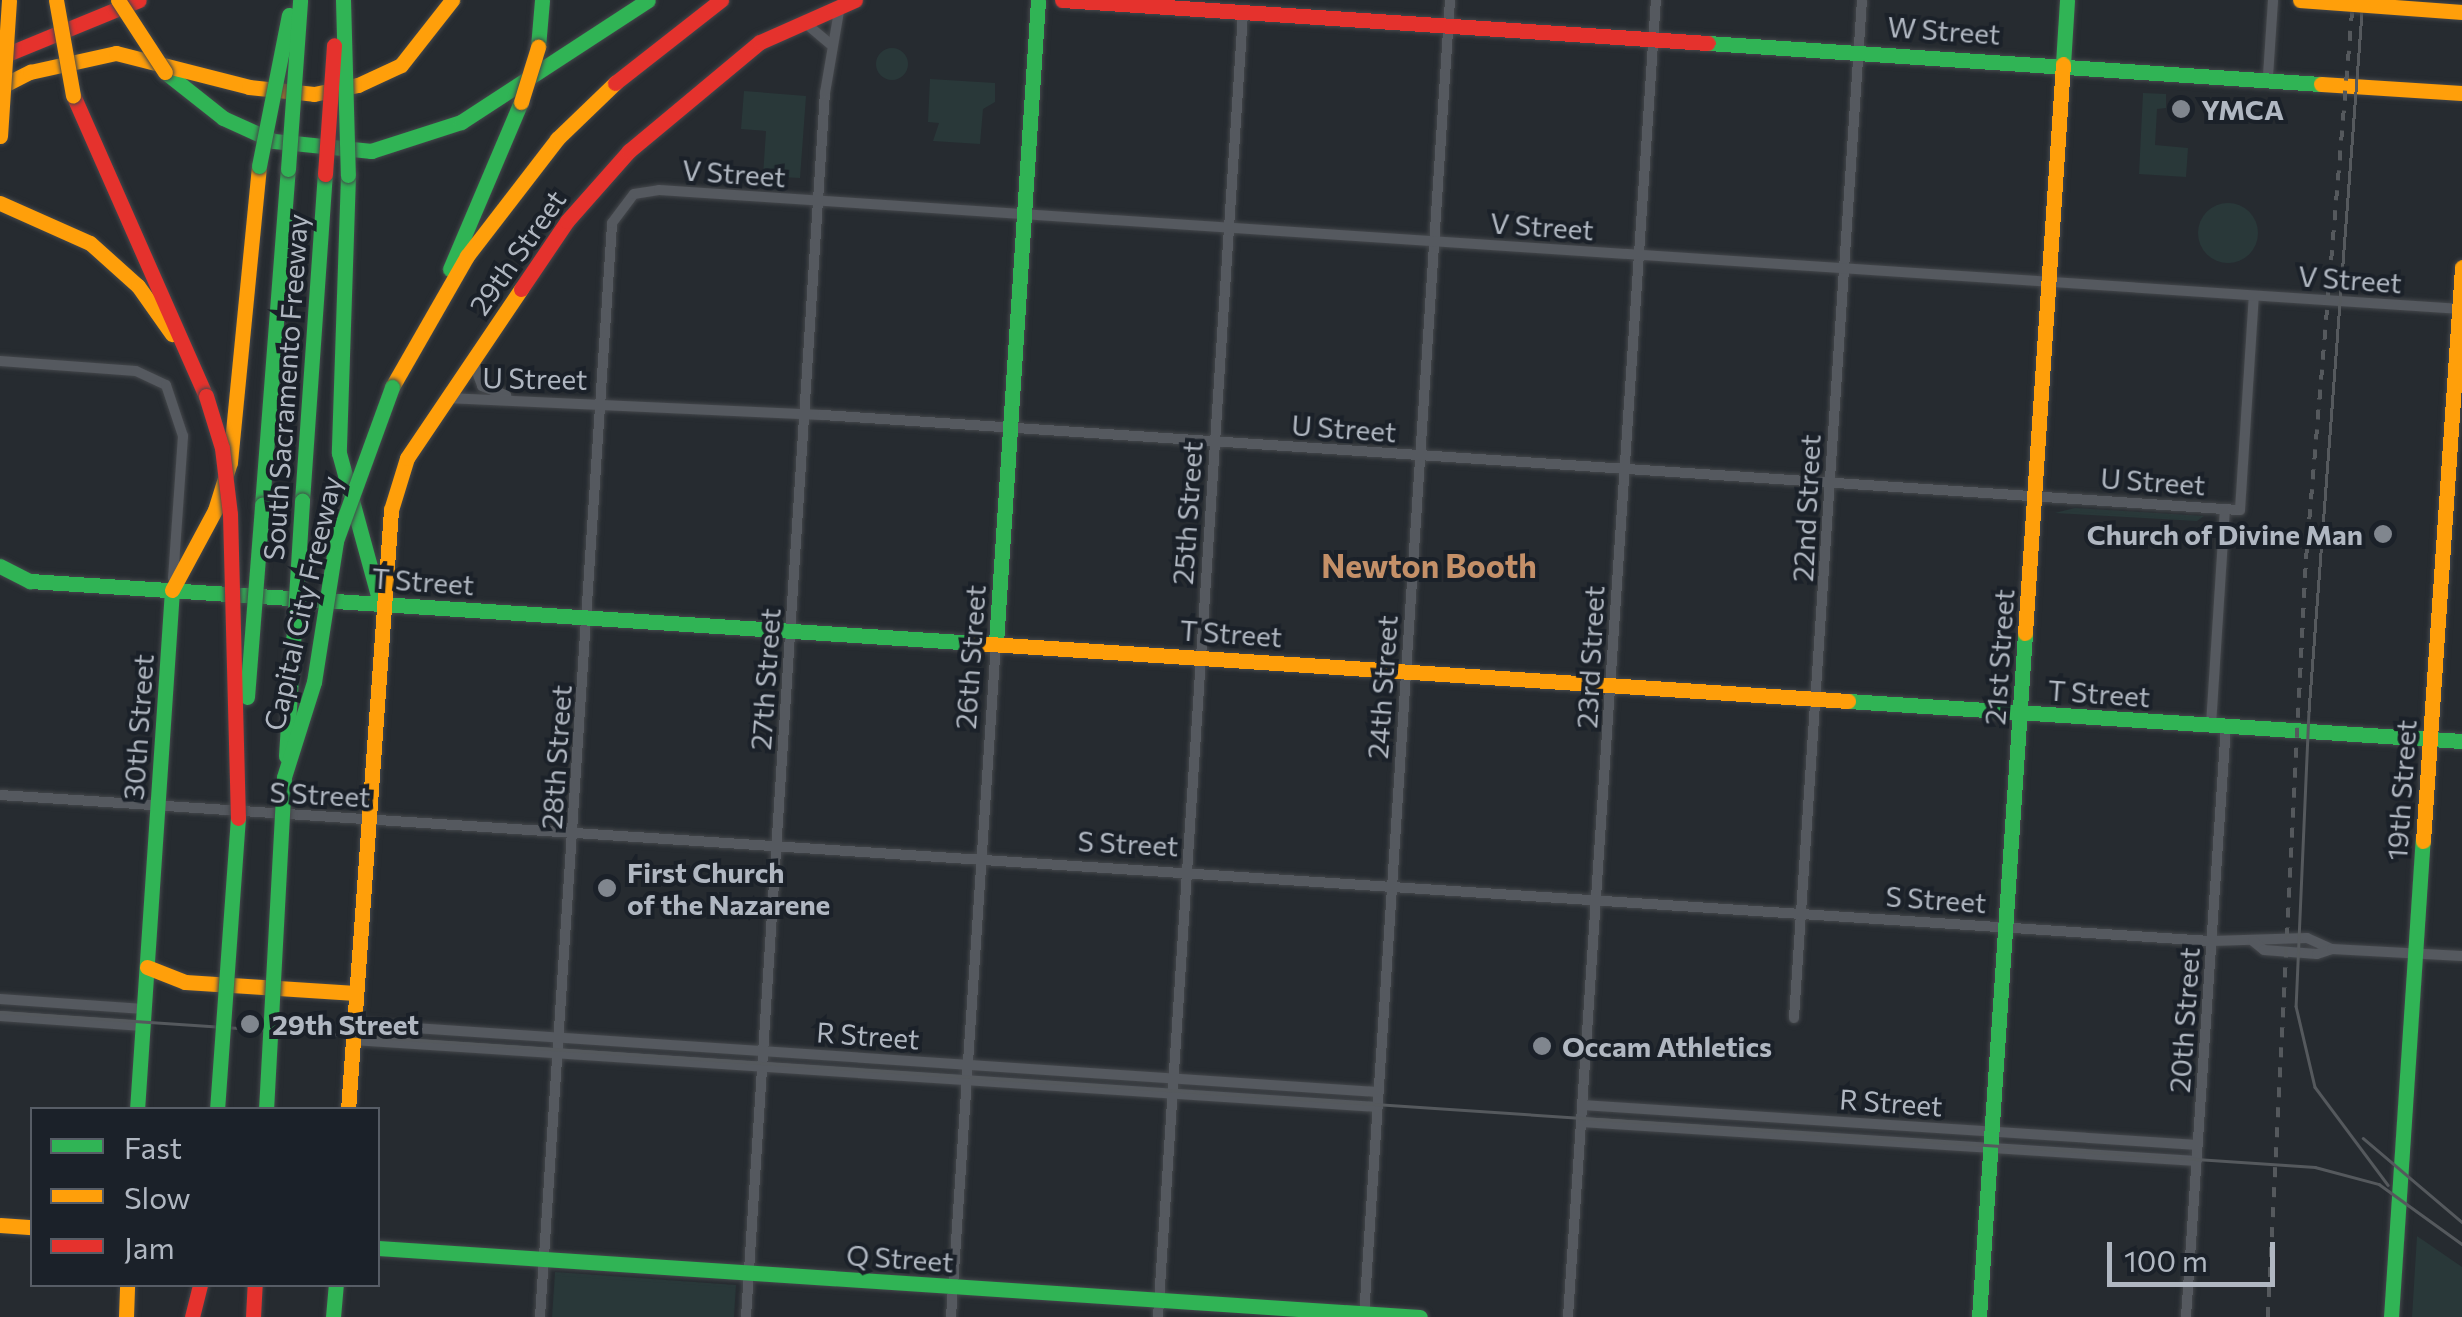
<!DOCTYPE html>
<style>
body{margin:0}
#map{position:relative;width:2462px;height:1317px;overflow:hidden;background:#262b30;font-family:Commissioner,sans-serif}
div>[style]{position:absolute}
.green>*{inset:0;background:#293839}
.round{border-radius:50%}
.roads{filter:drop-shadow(0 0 2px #44474b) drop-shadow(0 0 2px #44474b)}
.street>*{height:10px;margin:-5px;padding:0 5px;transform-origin:5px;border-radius:5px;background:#55595f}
.fast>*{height:15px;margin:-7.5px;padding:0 7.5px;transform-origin:7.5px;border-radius:7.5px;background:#30b455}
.slow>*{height:15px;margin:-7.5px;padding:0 7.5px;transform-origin:7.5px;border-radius:7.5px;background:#ff9f0a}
.jam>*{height:15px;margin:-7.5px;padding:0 7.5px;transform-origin:7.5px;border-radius:7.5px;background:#e5322d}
.tram>*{height:2.5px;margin:-1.25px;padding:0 1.25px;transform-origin:1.25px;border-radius:1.25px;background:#55595d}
.rail>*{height:4px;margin-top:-2px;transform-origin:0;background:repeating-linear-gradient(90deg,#55595d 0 10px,transparent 0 20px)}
.bridges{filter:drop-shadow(0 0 2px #44474b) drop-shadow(0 0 2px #44474b)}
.fast-bridge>*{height:15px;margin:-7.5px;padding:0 7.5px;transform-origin:7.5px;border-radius:7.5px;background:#30b455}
.slow-bridge>*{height:15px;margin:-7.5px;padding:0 7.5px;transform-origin:7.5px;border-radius:7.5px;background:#ff9f0a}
.jam-bridge>*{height:15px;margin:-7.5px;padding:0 7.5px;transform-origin:7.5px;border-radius:7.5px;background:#e5322d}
.dots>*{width:28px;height:28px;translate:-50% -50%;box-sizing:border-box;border:5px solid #1b2129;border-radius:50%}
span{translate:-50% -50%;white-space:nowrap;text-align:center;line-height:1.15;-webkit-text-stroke:8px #1b2129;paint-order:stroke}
.street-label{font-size:28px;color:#b0b7c1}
.poi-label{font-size:28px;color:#b0b7c1;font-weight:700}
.left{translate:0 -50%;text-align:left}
.right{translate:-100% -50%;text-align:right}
.quarter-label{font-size:32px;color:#c49068;font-weight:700}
.legend{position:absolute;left:30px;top:1107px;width:350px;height:180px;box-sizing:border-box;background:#1b2129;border:2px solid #575d66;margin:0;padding:12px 18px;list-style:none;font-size:30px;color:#b0b7c1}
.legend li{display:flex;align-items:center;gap:20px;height:50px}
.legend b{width:50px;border:2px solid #575d66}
.scale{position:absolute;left:2107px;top:1242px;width:168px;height:45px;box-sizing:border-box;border:5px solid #b0b7c1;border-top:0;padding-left:12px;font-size:30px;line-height:35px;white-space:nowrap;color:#b0b7c1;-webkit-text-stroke:8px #1b2129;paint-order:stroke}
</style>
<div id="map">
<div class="green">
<div class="round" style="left:876px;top:48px;width:32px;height:32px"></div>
<div style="clip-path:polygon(930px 79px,995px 83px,995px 102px,983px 109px,980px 144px,933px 141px,939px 123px,928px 122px)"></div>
<div style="clip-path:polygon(744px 91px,806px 96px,800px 178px,763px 176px,766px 131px,741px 129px)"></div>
<div style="clip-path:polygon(2143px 93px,2166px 94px,2166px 108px,2157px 109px,2155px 145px,2188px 148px,2186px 177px,2139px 174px)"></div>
<div class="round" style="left:2198px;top:203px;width:60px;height:60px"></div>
<div style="clip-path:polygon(2075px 508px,2204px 516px,2197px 521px,2055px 513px)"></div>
<div style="clip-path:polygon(2417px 1236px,2462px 1267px,2462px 1317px,2412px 1317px)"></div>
<div style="clip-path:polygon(555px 1272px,736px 1285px,734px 1317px,552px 1317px)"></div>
</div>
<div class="roads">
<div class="street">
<div style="left:804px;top:22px;width:34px;rotate:40deg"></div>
<div style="left:2268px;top:76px;width:76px;rotate:-86.2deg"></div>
<div style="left:0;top:361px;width:136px;rotate:4.2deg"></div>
<div style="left:136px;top:371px;width:33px;rotate:25deg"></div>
<div style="left:166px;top:385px;width:54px;rotate:71.6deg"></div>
<div style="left:183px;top:436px;width:143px;rotate:94deg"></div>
<div style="left:473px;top:362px;width:26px;rotate:69deg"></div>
<div style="left:482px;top:386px;width:26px;rotate:21deg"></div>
<div style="left:446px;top:398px;width:377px;rotate:2.6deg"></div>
<div style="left:823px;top:415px;width:1420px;rotate:3.84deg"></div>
<div style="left:2240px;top:510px;width:214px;rotate:-86.3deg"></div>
<div style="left:2211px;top:725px;width:216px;rotate:-86.3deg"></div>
<div style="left:0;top:795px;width:2217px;rotate:3.78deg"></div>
<div style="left:2212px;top:941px;width:95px;rotate:-1.8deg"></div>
<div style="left:2307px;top:938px;width:27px;rotate:24deg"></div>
<div style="left:2253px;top:941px;width:14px;rotate:39deg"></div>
<div style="left:2264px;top:950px;width:53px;rotate:4.3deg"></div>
<div style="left:2317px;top:954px;width:16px;rotate:-18deg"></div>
<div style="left:2332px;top:949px;width:130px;rotate:3.1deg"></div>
<div style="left:0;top:999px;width:144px;rotate:4deg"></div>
<div style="left:0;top:1016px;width:143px;rotate:4deg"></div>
<div style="left:1794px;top:1018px;width:1020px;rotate:-86.18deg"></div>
<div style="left:354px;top:1024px;width:1026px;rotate:3.8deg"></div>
<div style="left:353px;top:1040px;width:1027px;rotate:3.74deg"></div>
<div style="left:1582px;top:1105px;width:617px;rotate:3.72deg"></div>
<div style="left:1581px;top:1122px;width:617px;rotate:3.62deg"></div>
<div style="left:1364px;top:1316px;width:1319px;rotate:-86.26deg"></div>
<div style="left:540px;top:1317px;width:1096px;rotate:-86.23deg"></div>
<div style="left:612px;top:223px;width:36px;rotate:-53deg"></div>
<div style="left:634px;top:194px;width:25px;rotate:-9deg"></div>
<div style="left:659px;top:190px;width:1806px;rotate:3.78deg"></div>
<div style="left:746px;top:1317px;width:1227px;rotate:-86.31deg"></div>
<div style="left:825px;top:93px;width:89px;rotate:-80.3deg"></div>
<div style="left:951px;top:1317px;width:676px;rotate:-86.18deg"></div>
<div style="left:1158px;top:1317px;width:1308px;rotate:-86.27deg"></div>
<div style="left:1568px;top:1317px;width:1320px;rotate:-86.18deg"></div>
<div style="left:2186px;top:1317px;width:592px;rotate:-86.13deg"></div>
</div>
<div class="fast">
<div style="left:1708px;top:43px;width:614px;rotate:3.83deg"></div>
<div style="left:538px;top:47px;width:47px;rotate:-85.1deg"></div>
<div style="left:2063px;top:64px;width:64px;rotate:-86.4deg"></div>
<div style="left:165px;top:72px;width:74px;rotate:38.4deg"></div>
<div style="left:223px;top:118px;width:56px;rotate:24.3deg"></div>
<div style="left:274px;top:141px;width:98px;rotate:5.9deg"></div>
<div style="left:371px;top:151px;width:95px;rotate:-17.9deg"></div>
<div style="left:461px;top:122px;width:223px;rotate:-33.1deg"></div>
<div style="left:348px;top:175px;width:278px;rotate:91.9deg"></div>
<div style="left:339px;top:453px;width:156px;rotate:74.7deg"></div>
<div style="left:450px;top:269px;width:181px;rotate:-67deg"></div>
<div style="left:302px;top:501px;width:328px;rotate:-86deg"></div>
<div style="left:262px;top:505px;width:337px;rotate:-85.6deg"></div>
<div style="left:0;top:566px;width:34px;rotate:27deg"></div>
<div style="left:30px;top:581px;width:947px;rotate:3.75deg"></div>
<div style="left:996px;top:643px;width:644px;rotate:-86.26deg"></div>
<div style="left:1848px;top:701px;width:615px;rotate:3.73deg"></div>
<div style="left:137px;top:1110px;width:521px;rotate:-86.15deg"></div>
<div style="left:378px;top:1248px;width:1044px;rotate:3.79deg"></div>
<div style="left:333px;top:1317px;width:33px;rotate:-85deg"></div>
<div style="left:1979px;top:1317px;width:686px;rotate:-86.15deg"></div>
<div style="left:2391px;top:1317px;width:477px;rotate:-86.2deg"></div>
</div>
<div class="slow">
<div style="left:2321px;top:84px;width:141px;rotate:3.7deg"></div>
<div style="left:0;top:87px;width:34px;rotate:-27deg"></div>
<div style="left:30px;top:72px;width:88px;rotate:-12.5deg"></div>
<div style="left:116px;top:53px;width:137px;rotate:14.3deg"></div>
<div style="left:249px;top:87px;width:65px;rotate:6.1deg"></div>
<div style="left:314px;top:94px;width:45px;rotate:-11.6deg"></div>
<div style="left:358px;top:85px;width:47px;rotate:-24.9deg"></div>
<div style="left:401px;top:65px;width:83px;rotate:-51.9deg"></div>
<div style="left:0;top:203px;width:98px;rotate:24deg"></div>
<div style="left:90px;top:243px;width:64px;rotate:41.9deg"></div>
<div style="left:138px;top:286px;width:59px;rotate:54.7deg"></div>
<div style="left:392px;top:387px;width:151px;rotate:-60.2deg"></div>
<div style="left:467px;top:256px;width:148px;rotate:-52.4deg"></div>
<div style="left:557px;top:139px;width:81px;rotate:-44deg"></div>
<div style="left:172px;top:590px;width:91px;rotate:-61.7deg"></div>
<div style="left:215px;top:510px;width:50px;rotate:-72.6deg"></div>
<div style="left:230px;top:462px;width:297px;rotate:-84.4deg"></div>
<div style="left:2025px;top:633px;width:570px;rotate:-86.18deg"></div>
<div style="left:975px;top:643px;width:875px;rotate:3.8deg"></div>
<div style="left:2423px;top:841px;width:575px;rotate:-86.11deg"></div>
<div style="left:147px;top:967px;width:41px;rotate:21.5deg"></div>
<div style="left:185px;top:982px;width:171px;rotate:3.7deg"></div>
<div style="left:348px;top:1110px;width:602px;rotate:-85.9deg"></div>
<div style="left:391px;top:510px;width:54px;rotate:-72.9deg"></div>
<div style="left:407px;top:458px;width:204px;rotate:-56deg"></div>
<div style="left:0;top:1225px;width:32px;rotate:4deg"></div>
<div style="left:126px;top:1317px;width:33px;rotate:-88deg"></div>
</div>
<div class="jam">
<div style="left:1062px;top:0;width:647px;rotate:3.81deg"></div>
<div style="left:0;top:57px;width:150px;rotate:-22.3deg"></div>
<div style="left:615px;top:83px;width:135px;rotate:-38.1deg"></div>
<div style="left:73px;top:95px;width:329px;rotate:66.2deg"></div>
<div style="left:521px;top:289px;width:82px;rotate:-55.9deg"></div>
<div style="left:567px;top:221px;width:94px;rotate:-48.5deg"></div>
<div style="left:629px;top:151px;width:170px;rotate:-39.8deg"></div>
<div style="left:760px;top:42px;width:104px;rotate:-23.9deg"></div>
<div style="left:192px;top:1317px;width:34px;rotate:-76deg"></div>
<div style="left:253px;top:1317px;width:33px;rotate:-87deg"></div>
</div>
</div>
<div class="tram">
<div style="left:2363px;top:0;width:713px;rotate:94.34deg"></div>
<div style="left:2309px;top:711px;width:295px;rotate:92.5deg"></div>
<div style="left:2296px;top:1006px;width:83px;rotate:76.8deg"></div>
<div style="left:2315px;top:1087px;width:122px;rotate:53.3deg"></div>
<div style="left:0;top:1012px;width:2320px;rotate:3.83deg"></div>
<div style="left:2315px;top:1167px;width:66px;rotate:14.9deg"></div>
<div style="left:2379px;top:1184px;width:102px;rotate:35.9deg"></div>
<div style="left:2363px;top:1138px;width:130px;rotate:40.3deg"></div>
</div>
<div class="rail">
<div style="left:2268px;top:1317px;width:759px;rotate:-87.13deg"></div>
<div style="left:2306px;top:559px;width:561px;rotate:-85.19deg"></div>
</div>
<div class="bridges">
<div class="fast-bridge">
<div style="left:343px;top:0;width:175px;rotate:88.4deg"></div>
<div style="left:259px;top:166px;width:154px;rotate:-78.8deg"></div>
<div style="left:288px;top:169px;width:169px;rotate:-85.9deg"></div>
<div style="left:247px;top:697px;width:193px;rotate:-85.5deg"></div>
<div style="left:286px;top:756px;width:256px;rotate:-86.4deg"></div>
<div style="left:217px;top:1110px;width:293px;rotate:-85.9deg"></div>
<div style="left:266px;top:1110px;width:333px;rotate:-86.9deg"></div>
<div style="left:284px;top:777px;width:100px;rotate:-72.5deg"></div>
<div style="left:314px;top:682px;width:143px;rotate:-81.1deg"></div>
<div style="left:336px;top:541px;width:164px;rotate:-70deg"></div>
</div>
<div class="slow-bridge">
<div style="left:56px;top:0;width:97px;rotate:79.9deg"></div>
<div style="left:118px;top:0;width:86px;rotate:56.9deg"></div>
<div style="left:2300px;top:0;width:162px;rotate:4.2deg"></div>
<div style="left:521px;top:102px;width:58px;rotate:-72.8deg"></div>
<div style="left:0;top:136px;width:136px;rotate:-86.2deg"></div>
</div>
<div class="jam-bridge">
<div style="left:325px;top:174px;width:129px;rotate:-86deg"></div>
<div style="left:206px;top:396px;width:54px;rotate:72.9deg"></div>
<div style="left:222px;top:448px;width:66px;rotate:83.1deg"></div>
<div style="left:230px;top:514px;width:304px;rotate:88.5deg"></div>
</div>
</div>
<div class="dots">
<div style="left:2181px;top:109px;background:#80868e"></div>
<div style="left:2383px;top:534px;background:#80868e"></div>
<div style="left:607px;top:888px;background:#80868e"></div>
<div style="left:250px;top:1024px;background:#80868e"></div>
<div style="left:1542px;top:1046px;background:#80868e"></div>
</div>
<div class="street-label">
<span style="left:1944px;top:30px;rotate:4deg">W Street</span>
<span style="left:734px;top:173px;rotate:4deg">V Street</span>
<span style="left:1542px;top:226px;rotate:4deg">V Street</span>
<span style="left:517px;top:252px;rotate:-55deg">29th Street</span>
<span style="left:2350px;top:279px;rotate:4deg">V Street</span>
<span style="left:535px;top:378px;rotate:1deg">U Street</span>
<span style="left:285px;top:387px;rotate:-86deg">South Sacramento Freeway</span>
<span style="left:1344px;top:428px;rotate:4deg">U Street</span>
<span style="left:2153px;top:481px;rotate:4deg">U Street</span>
<span style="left:1806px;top:508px;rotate:-87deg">22nd Street</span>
<span style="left:1187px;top:513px;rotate:-86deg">25th Street</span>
<span style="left:423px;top:581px;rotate:4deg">T Street</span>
<span style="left:302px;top:603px;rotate:-77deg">Capital City Freeway</span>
<span style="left:1231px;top:633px;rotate:4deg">T Street</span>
<span style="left:970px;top:657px;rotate:-86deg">26th Street</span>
<span style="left:1590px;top:657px;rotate:-87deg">23rd Street</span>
<span style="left:1999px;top:657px;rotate:-86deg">21st Street</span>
<span style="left:765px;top:679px;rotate:-86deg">27th Street</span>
<span style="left:1382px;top:687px;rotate:-86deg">24th Street</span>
<span style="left:2099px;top:693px;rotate:4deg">T Street</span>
<span style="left:138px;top:727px;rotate:-86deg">30th Street</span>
<span style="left:556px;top:757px;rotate:-86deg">28th Street</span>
<span style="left:2401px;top:790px;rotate:-86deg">19th Street</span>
<span style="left:320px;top:794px;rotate:3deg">S Street</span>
<span style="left:1128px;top:843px;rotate:3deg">S Street</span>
<span style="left:1936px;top:899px;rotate:4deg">S Street</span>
<span style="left:2184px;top:1020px;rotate:-86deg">20th Street</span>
<span style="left:868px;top:1035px;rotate:4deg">R Street</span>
<span style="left:1891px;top:1102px;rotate:4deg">R Street</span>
<span style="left:900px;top:1258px;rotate:4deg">Q Street</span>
</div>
<div class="poi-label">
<span class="left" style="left:2201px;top:109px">YMCA</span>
<span class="right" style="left:2363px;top:534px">Church of Divine Man</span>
<span class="left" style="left:627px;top:888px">First Church<br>of the Nazarene</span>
<span class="left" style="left:272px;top:1024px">29th Street</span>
<span class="left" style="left:1562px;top:1046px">Occam Athletics</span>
</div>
<div class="quarter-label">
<span style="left:1429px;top:565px">Newton Booth</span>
</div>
<ul class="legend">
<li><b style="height:12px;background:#30b455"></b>Fast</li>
<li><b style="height:12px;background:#ff9f0a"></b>Slow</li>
<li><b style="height:12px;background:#e5322d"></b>Jam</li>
</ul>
<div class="scale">100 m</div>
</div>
